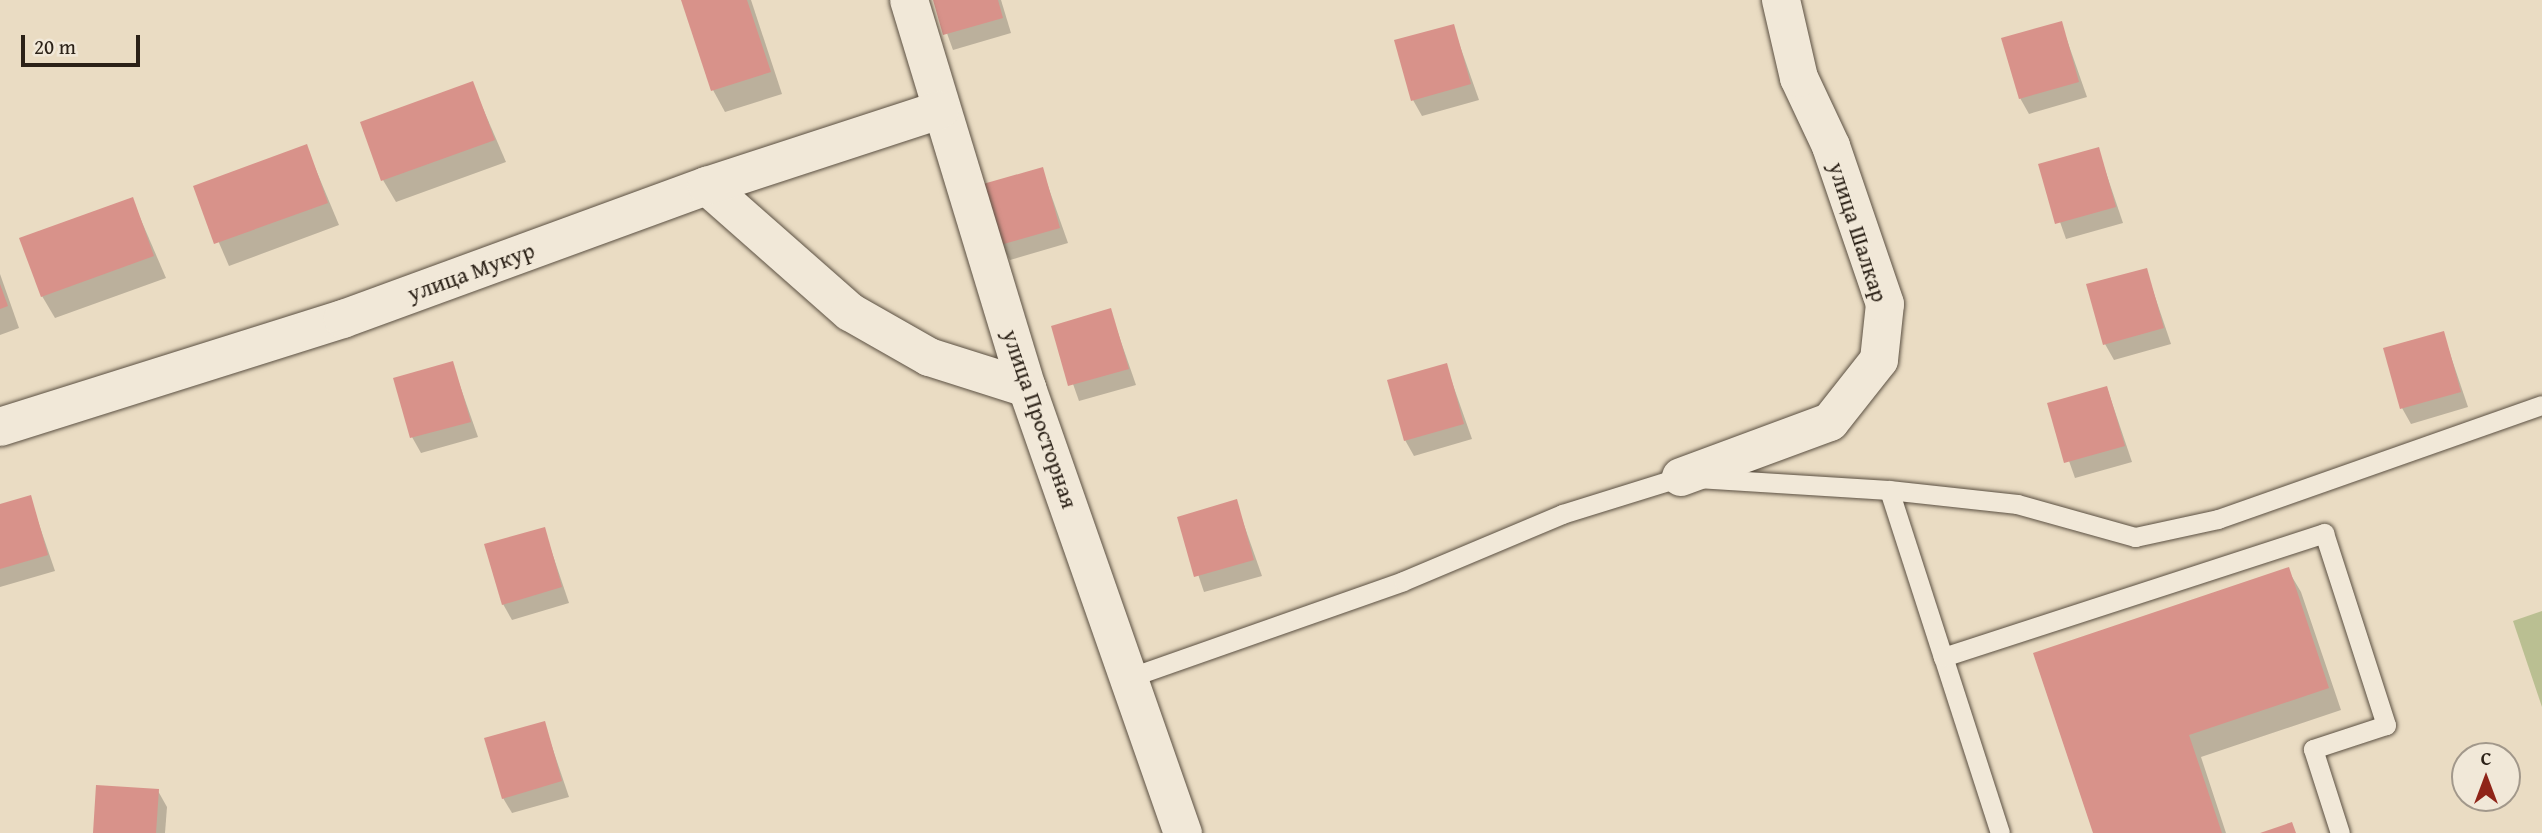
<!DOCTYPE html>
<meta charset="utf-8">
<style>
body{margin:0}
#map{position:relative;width:2542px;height:833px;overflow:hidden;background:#eadcc3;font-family:"Gentium Book Plus",serif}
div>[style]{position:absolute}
.green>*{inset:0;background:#babf92}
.shadow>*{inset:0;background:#0003}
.building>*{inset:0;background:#d8928a}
.roads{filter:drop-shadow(0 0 2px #5b5042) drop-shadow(0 0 2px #5b5042)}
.service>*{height:19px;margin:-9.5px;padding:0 9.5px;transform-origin:9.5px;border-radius:9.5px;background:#f1e8d8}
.minor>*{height:38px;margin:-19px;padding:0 19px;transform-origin:19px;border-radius:19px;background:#f1e8d8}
span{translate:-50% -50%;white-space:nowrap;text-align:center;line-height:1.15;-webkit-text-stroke:5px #f1e8d8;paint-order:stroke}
.street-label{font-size:23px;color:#2b2117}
.north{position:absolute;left:2451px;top:742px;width:70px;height:70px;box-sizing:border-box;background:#f1e8d8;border:2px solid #a2988b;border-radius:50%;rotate:0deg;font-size:19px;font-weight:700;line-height:28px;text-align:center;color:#2b2117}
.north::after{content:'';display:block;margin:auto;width:24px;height:32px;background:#8f2418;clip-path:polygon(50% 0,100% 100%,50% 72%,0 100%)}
.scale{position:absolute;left:21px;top:35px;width:119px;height:32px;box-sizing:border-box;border:4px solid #2b2117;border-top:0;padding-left:9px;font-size:21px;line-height:24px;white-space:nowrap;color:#2b2117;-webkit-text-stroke:5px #f1e8d8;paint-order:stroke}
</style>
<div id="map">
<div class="green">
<div style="clip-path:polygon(2542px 611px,2542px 707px,2513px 621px)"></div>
</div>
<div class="shadow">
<div style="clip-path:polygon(683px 0,751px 0,782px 94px,725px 112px,713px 90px)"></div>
<div style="clip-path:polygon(935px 0,1001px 0,1011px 33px,953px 50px)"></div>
<div style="clip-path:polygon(2061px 23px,2087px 97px,2029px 114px,2020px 98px)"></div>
<div style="clip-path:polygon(1453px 26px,1479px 100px,1422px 116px,1413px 100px)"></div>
<div style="clip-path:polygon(472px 83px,506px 162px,396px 202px,383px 180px)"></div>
<div style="clip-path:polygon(306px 146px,339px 225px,229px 266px,195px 187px)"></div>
<div style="clip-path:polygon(2098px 149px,2123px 223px,2066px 239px,2040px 165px)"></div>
<div style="clip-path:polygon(1042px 169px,1068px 243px,1010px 260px,1001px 244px)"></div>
<div style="clip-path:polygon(132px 199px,166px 278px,55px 318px,42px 296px)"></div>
<div style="clip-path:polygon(2146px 270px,2171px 344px,2114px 360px,2105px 344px)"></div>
<div style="clip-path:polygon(0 274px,19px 328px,0 335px)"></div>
<div style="clip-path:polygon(1110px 310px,1136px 385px,1079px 401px,1053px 327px)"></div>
<div style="clip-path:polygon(2443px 333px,2468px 407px,2411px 424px,2402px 408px)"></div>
<div style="clip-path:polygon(452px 363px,478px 437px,421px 453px,412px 437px)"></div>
<div style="clip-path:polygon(1446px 365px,1472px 439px,1414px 456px,1405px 440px)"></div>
<div style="clip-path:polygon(2107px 388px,2132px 462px,2075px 478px,2049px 404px)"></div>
<div style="clip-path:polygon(30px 498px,55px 571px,0 587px,0 506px)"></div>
<div style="clip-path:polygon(1236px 502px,1262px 576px,1204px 592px,1179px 518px)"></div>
<div style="clip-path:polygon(544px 529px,569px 603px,512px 620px,503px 604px)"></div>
<div style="clip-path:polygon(2288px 570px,2301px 592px,2341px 710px,2201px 757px,2226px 833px,2095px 833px)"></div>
<div style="clip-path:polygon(544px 723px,569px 797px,512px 813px,503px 798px)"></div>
<div style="clip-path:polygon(158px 791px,167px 807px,165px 833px,95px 833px)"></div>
</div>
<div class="building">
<div style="clip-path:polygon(681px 0,747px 0,771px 72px,711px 91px)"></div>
<div style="clip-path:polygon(933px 0,998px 0,1003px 18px,943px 35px)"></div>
<div style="clip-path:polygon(2062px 21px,2079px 82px,2019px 99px,2001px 38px)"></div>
<div style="clip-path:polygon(1454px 24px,1471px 84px,1411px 101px,1394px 40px)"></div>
<div style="clip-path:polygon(473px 81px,495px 140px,381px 181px,360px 122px)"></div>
<div style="clip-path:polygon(307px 144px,328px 203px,214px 244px,193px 186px)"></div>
<div style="clip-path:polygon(2099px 147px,2116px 207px,2055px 224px,2038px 164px)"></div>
<div style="clip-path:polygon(1043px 167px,1060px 228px,1000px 245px,983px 184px)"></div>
<div style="clip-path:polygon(133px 197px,154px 256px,41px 297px,19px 238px)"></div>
<div style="clip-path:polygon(2147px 268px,2164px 328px,2103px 345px,2086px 284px)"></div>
<div style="clip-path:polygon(0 284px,8px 306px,0 309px)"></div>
<div style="clip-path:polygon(1111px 308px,1129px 369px,1068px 386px,1051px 326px)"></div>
<div style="clip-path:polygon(2444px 331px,2461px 392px,2400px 409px,2383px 348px)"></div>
<div style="clip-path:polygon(453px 361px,471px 422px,410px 438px,393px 378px)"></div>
<div style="clip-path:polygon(1447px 363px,1464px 424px,1404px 441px,1387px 380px)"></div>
<div style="clip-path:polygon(2107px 386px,2125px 446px,2064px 463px,2047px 403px)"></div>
<div style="clip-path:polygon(31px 495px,48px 555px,0 569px,0 504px)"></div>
<div style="clip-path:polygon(1237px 499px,1254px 560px,1194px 577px,1177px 517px)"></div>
<div style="clip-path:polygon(545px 527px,562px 587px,502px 605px,484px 544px)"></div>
<div style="clip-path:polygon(2289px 567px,2329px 688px,2189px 735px,2222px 833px,2093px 833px,2033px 653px)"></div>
<div style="clip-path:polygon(545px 721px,562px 781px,502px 799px,484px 738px)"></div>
<div style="clip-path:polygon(96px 785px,159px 789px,156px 833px,93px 833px)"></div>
<div style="clip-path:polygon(2292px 822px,2296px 833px,2260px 833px)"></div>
</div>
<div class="roads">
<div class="service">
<div style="left:1889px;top:490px;width:176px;rotate:72.1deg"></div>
<div style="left:1131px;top:677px;width:288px;rotate:-19.4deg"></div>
<div style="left:1403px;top:581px;width:173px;rotate:-22.8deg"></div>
<div style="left:1562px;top:514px;width:125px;rotate:-17.3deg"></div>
<div style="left:1681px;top:477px;width:208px;rotate:3.6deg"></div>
<div style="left:1889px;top:490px;width:129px;rotate:6.2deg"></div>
<div style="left:2017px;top:504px;width:123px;rotate:15.6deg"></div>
<div style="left:2135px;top:537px;width:85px;rotate:-12.2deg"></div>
<div style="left:2218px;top:519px;width:343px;rotate:-19.4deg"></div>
<div style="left:2000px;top:833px;width:185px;rotate:-107.9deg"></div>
<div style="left:1943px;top:657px;width:401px;rotate:-18deg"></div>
<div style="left:2324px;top:533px;width:202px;rotate:72.1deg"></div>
<div style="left:2386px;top:725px;width:77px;rotate:161.8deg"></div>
<div style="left:2313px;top:749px;width:88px;rotate:72.2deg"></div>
</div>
<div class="minor">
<div style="left:909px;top:0;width:406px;rotate:73.1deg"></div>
<div style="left:1027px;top:388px;width:472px;rotate:70.7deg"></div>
<div style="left:707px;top:186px;width:191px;rotate:41.4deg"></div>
<div style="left:850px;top:312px;width:91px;rotate:29.7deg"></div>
<div style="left:929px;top:357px;width:103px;rotate:17.6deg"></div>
<div style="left:0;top:427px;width:360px;rotate:-17.5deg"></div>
<div style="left:343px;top:319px;width:388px;rotate:-20.1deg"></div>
<div style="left:707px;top:186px;width:245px;rotate:-18.1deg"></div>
<div style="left:1681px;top:477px;width:159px;rotate:-20.3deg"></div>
<div style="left:1830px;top:422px;width:79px;rotate:-51.7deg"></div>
<div style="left:1879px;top:360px;width:56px;rotate:-83.9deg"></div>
<div style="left:1885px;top:304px;width:167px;rotate:-108.9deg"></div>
<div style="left:1831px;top:146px;width:75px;rotate:-115.2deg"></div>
<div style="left:1799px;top:78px;width:80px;rotate:-103deg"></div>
</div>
</div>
<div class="street-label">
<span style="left:1858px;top:232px;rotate:72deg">улица Шалкар</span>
<span style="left:471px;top:272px;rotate:-20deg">улица Мукур</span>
<span style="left:1040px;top:419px;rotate:71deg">улица Просторная</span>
</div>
<div class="north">С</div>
<div class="scale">20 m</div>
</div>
